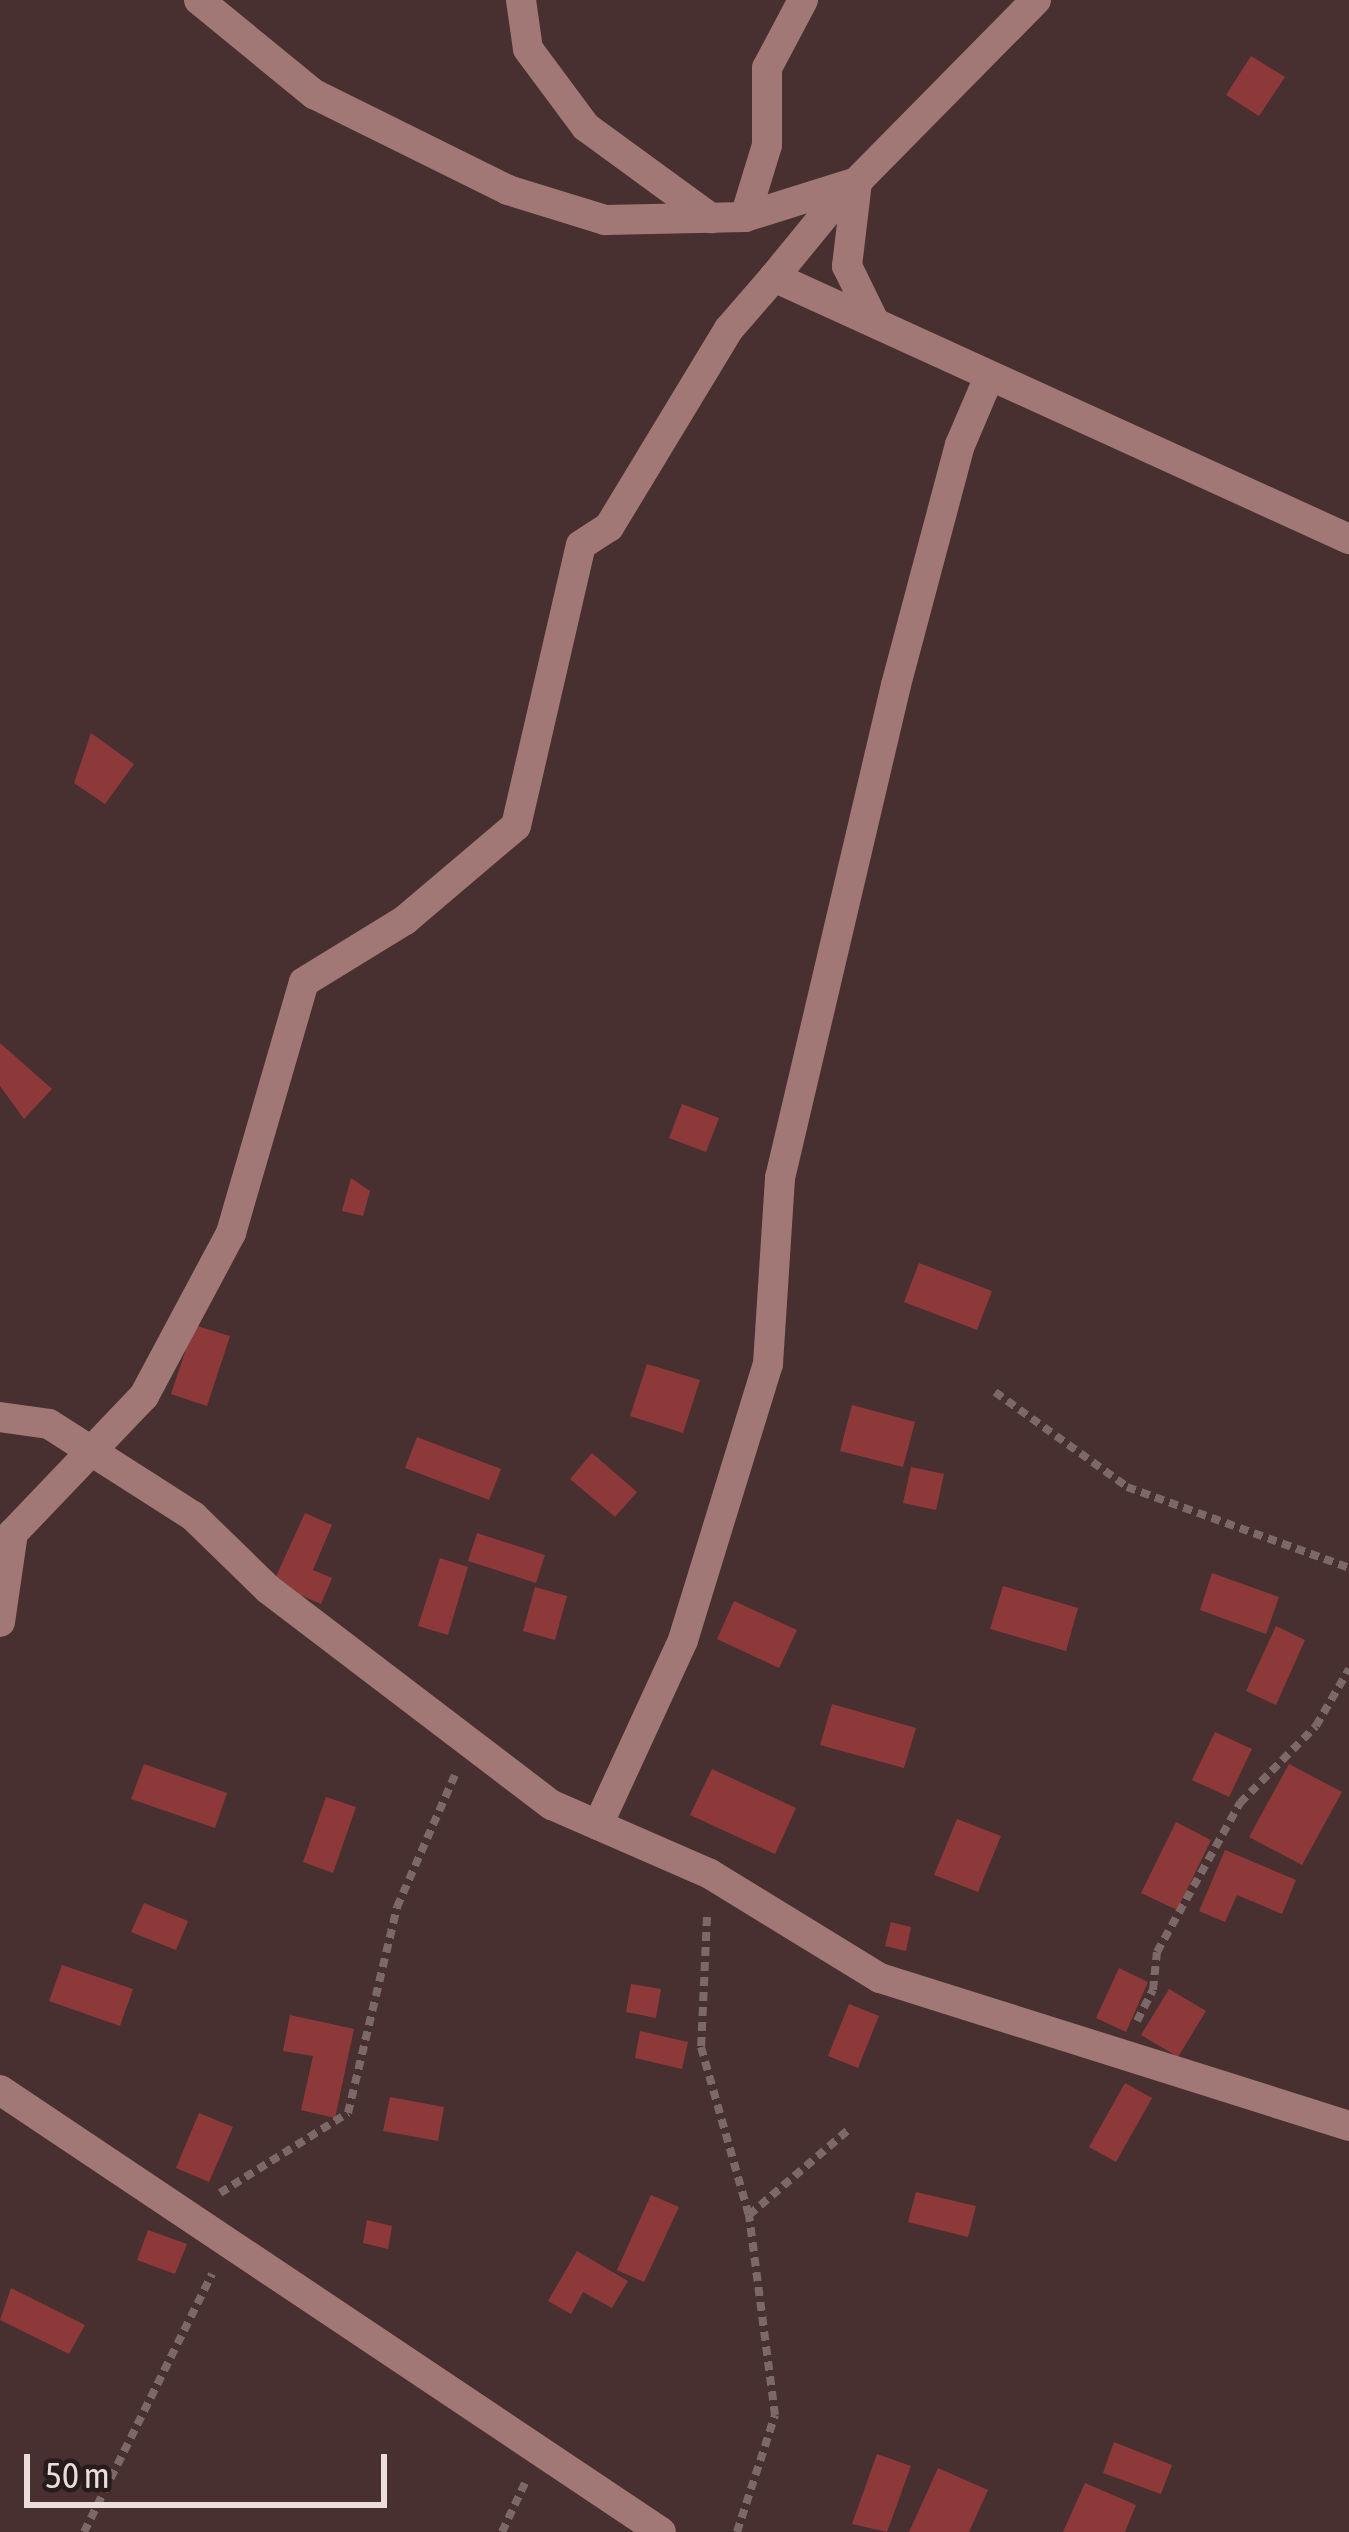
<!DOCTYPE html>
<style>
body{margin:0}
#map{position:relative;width:1349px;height:2532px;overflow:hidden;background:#47302f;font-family:"Asap Condensed",sans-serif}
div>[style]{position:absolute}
.building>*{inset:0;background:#8e3939}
.path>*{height:8px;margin-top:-4px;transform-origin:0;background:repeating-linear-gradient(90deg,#7c6867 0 9px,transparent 0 15px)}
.minor>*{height:30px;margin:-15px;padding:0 15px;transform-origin:15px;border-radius:15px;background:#a27876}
span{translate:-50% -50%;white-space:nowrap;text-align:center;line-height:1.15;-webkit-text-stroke:9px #261c1b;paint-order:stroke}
.scale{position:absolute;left:24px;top:2454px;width:363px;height:54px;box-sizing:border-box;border:6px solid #ecdddb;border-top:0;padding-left:15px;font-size:36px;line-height:42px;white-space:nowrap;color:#ecdddb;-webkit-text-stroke:9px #261c1b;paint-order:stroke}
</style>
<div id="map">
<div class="building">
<div style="clip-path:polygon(1251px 56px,1285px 77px,1259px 116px,1226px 95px)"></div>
<div style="clip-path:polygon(91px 733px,134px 764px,105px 804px,74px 783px)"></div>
<div style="clip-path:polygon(0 1043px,52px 1089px,24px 1119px,0 1086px)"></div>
<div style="clip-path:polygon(682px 1104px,719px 1118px,706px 1152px,669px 1138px)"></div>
<div style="clip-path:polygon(351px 1178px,370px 1191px,363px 1216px,342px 1211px)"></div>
<div style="clip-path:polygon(919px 1263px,992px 1291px,977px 1330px,904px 1302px)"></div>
<div style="clip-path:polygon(194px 1325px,230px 1336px,207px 1406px,171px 1394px)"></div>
<div style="clip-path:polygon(647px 1364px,700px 1380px,683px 1433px,630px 1416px)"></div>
<div style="clip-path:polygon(852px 1405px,915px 1422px,903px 1467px,840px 1451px)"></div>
<div style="clip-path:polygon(417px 1437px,501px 1469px,489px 1500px,405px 1468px)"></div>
<div style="clip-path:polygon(592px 1453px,637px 1492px,615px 1517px,570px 1479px)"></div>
<div style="clip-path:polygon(911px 1467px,944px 1474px,936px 1510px,903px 1503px)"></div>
<div style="clip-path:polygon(305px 1513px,332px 1525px,313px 1570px,332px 1578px,321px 1604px,273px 1583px)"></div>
<div style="clip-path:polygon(477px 1533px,545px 1555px,536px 1583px,468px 1561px)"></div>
<div style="clip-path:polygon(440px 1558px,468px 1567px,448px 1635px,418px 1626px)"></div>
<div style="clip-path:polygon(1212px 1573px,1279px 1597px,1266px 1634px,1200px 1610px)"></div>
<div style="clip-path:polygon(1003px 1586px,1078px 1608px,1066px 1651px,990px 1629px)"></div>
<div style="clip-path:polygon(535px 1587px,567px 1596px,555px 1640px,523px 1631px)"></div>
<div style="clip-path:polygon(734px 1601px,797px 1630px,779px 1668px,717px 1639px)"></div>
<div style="clip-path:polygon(1276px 1626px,1305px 1640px,1276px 1705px,1246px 1691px)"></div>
<div style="clip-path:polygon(832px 1704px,916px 1728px,904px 1768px,820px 1745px)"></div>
<div style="clip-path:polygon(1215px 1732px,1252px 1749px,1229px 1797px,1192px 1780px)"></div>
<div style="clip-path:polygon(144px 1764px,227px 1793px,215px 1828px,131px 1799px)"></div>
<div style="clip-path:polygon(1289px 1764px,1342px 1792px,1302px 1865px,1249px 1837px)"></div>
<div style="clip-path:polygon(712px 1769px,796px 1808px,775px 1854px,690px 1815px)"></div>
<div style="clip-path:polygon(326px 1797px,356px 1807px,333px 1873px,303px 1862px)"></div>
<div style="clip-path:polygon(957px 1819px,1001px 1836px,978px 1892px,934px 1875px)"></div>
<div style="clip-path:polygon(1176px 1822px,1211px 1840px,1177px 1910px,1141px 1893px)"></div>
<div style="clip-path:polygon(1225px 1850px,1296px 1880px,1282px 1914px,1237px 1895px,1225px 1922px,1199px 1911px)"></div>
<div style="clip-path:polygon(144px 1903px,188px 1921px,176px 1950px,131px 1932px)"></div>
<div style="clip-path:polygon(891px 1922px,911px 1927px,906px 1951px,885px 1946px)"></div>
<div style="clip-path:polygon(62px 1965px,133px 1989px,120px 2026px,49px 2001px)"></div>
<div style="clip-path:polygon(1119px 1968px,1148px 1982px,1126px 2032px,1096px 2018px)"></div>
<div style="clip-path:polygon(631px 1984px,661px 1989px,656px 2018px,626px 2012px)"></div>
<div style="clip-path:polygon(1169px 1989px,1206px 2011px,1178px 2057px,1141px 2035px)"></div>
<div style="clip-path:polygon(849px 2004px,879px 2016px,858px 2068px,828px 2056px)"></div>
<div style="clip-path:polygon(290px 2015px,354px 2029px,335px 2118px,301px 2110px,313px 2056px,283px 2051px)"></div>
<div style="clip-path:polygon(640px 2031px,688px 2042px,682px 2069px,635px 2058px)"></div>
<div style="clip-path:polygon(1125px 2083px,1152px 2098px,1116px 2162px,1089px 2147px)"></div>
<div style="clip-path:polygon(390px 2097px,444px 2107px,438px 2141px,383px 2131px)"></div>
<div style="clip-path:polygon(199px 2113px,233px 2127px,209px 2182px,176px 2168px)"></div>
<div style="clip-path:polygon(916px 2192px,976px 2206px,968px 2237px,908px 2222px)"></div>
<div style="clip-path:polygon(651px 2195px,679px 2207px,644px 2282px,617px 2270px)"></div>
<div style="clip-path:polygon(367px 2220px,392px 2226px,388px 2249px,363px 2243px)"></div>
<div style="clip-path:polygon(148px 2230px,187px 2244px,175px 2274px,137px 2260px)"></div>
<div style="clip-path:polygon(577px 2251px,628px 2281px,612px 2308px,583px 2292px,571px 2314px,548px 2301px)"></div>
<div style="clip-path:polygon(11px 2288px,85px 2325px,69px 2354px,0 2320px)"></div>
<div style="clip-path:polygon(1114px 2442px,1172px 2465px,1161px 2494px,1103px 2473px)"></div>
<div style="clip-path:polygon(877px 2454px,911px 2466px,887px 2532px,852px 2524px)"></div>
<div style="clip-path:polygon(938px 2468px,988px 2490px,969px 2532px,909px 2532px)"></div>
<div style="clip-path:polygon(1085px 2483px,1136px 2505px,1125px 2532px,1063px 2532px)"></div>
</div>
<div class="path">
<div style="left:995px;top:1392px;width:163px;rotate:35.7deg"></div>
<div style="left:1127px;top:1487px;width:236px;rotate:20deg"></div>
<div style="left:707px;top:1917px;width:130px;rotate:92.6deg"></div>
<div style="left:701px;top:2047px;width:175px;rotate:74.1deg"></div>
<div style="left:1137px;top:2021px;width:35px;rotate:-63deg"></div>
<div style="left:1153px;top:1990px;width:38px;rotate:-84deg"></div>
<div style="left:1157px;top:1952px;width:171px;rotate:-60.9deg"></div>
<div style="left:1240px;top:1803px;width:108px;rotate:-45.4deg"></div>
<div style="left:1316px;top:1726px;width:66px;rotate:-59.9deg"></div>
<div style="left:220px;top:2193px;width:151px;rotate:-32deg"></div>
<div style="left:348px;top:2113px;width:212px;rotate:-76.6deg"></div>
<div style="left:397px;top:1907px;width:144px;rotate:-66.3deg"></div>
<div style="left:84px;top:2532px;width:288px;rotate:-63.6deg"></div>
<div style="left:502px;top:2532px;width:54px;rotate:-64.9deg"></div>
<div style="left:737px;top:2532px;width:123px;rotate:-72deg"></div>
<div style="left:775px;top:2415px;width:202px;rotate:-97.4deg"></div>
<div style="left:749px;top:2215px;width:130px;rotate:-40.6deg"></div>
</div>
<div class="minor">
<div style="left:199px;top:0;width:149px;rotate:39.3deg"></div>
<div style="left:314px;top:94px;width:216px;rotate:26.3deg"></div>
<div style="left:508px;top:190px;width:102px;rotate:17.2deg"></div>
<div style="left:605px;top:220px;width:140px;rotate:-1.2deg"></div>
<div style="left:745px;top:217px;width:117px;rotate:-17.4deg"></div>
<div style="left:857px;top:182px;width:85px;rotate:96.8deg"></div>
<div style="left:847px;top:266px;width:61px;rotate:63.9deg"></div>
<div style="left:521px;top:0;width:49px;rotate:81.9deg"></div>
<div style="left:528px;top:49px;width:97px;rotate:53.4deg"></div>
<div style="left:586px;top:127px;width:155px;rotate:36.1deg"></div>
<div style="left:1036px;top:0;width:296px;rotate:134.6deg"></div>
<div style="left:828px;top:211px;width:85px;rotate:129.3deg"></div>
<div style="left:774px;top:277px;width:632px;rotate:24.5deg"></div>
<div style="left:745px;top:217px;width:75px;rotate:-73deg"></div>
<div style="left:767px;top:145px;width:77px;rotate:-90deg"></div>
<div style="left:767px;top:68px;width:77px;rotate:-62.1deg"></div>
<div style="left:0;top:1417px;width:49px;rotate:8.1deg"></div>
<div style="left:49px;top:1424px;width:171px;rotate:32.6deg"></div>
<div style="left:193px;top:1516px;width:105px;rotate:44.2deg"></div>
<div style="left:268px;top:1589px;width:357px;rotate:37.3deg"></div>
<div style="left:552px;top:1805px;width:172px;rotate:23.6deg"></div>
<div style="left:710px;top:1874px;width:199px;rotate:31.5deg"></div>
<div style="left:880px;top:1978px;width:492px;rotate:17.5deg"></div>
<div style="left:0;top:1622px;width:90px;rotate:-81.7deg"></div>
<div style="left:13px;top:1533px;width:190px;rotate:-46.3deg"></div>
<div style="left:144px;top:1396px;width:185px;rotate:-61.9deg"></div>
<div style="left:231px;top:1233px;width:261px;rotate:-73.8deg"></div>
<div style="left:304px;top:982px;width:119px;rotate:-31.5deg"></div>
<div style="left:405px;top:920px;width:145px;rotate:-40.3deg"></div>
<div style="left:516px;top:826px;width:288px;rotate:-77deg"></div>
<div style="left:581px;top:545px;width:33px;rotate:-33deg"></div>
<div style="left:609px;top:527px;width:232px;rotate:-58.8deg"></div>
<div style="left:729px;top:329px;width:69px;rotate:-49.1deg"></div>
<div style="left:598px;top:1825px;width:204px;rotate:-65.3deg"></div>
<div style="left:683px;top:1640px;width:289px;rotate:-72.9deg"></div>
<div style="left:768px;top:1364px;width:186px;rotate:-86.3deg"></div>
<div style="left:780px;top:1178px;width:506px;rotate:-76.76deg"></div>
<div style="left:896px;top:685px;width:248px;rotate:-75.1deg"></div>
<div style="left:960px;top:445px;width:74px;rotate:-66.9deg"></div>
<div style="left:0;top:2090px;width:795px;rotate:33.77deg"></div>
</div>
<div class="scale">50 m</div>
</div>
